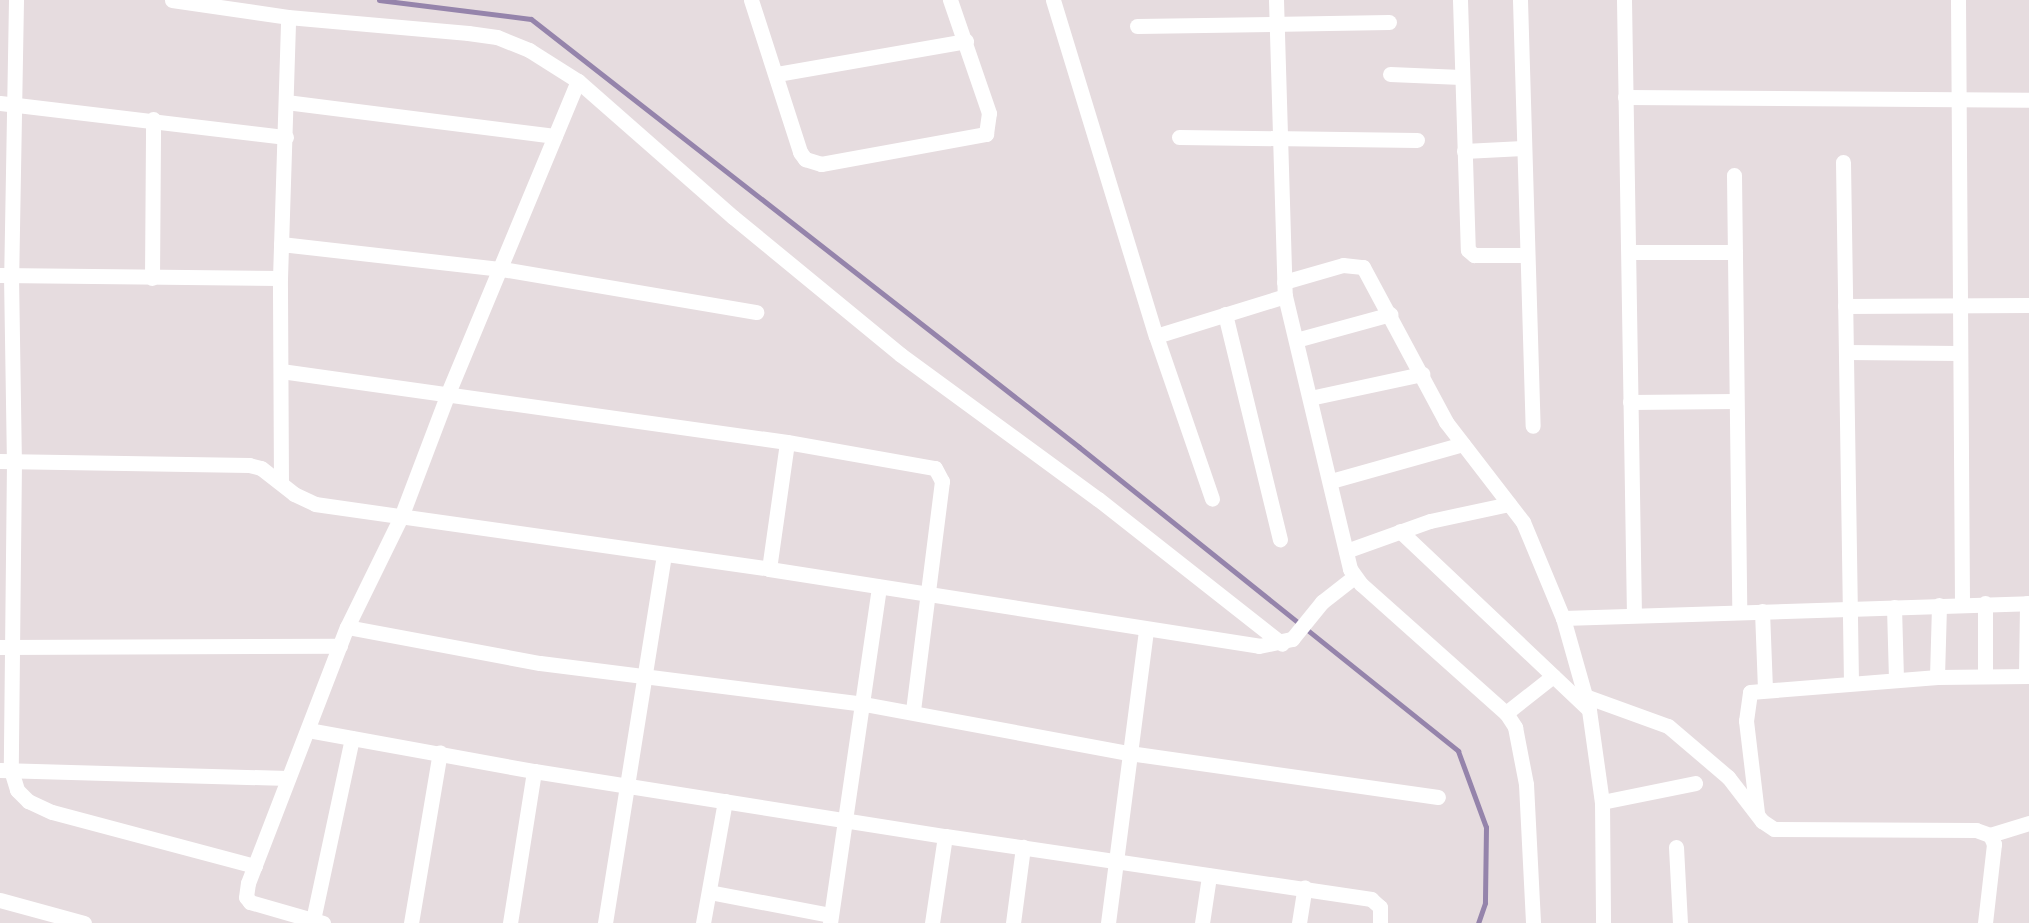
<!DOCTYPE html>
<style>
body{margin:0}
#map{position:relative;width:2029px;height:923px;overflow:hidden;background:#e6dcdf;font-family:"PT Sans",sans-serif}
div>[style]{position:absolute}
.stream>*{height:5px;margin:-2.5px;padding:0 2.5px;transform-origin:2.5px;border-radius:2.5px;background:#9584ab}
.street>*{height:15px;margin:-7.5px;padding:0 7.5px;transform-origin:7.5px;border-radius:7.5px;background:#fff}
span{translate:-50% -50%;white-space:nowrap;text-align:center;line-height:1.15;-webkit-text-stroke:4.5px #e6dcdf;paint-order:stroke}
</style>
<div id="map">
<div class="stream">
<div style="left:379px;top:0;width:153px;rotate:7.1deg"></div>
<div style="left:531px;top:19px;width:695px;rotate:37.99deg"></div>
<div style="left:1079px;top:447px;width:486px;rotate:38.7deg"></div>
<div style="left:1458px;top:751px;width:81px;rotate:69.8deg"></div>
<div style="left:1486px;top:827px;width:76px;rotate:90.8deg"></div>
<div style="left:1485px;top:903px;width:21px;rotate:109deg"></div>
</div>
<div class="street">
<div style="left:16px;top:0;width:275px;rotate:91deg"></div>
<div style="left:11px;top:275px;width:186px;rotate:89.1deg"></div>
<div style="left:14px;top:461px;width:309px;rotate:90.6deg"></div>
<div style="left:11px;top:770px;width:21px;rotate:73deg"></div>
<div style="left:17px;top:790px;width:16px;rotate:45deg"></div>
<div style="left:28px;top:801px;width:26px;rotate:25deg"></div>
<div style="left:52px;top:812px;width:210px;rotate:14.9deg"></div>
<div style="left:172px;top:0;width:117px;rotate:8.3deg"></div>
<div style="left:288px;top:17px;width:181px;rotate:5.1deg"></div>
<div style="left:468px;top:33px;width:29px;rotate:8deg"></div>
<div style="left:497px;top:37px;width:35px;rotate:22deg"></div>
<div style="left:529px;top:50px;width:58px;rotate:32.3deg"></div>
<div style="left:578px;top:81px;width:206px;rotate:41.3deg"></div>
<div style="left:733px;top:217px;width:217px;rotate:39.4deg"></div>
<div style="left:901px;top:355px;width:244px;rotate:36.2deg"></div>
<div style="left:1098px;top:499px;width:234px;rotate:38.2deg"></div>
<div style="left:751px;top:0;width:160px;rotate:72.1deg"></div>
<div style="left:800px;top:152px;width:9px;rotate:54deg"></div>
<div style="left:805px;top:159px;width:17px;rotate:17deg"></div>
<div style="left:821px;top:164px;width:168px;rotate:-10.3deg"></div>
<div style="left:986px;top:134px;width:21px;rotate:-82deg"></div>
<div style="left:989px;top:113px;width:120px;rotate:-109deg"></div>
<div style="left:1053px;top:0;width:351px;rotate:73deg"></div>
<div style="left:1156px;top:336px;width:135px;rotate:-17.2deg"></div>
<div style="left:1276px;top:0;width:296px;rotate:88.3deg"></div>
<div style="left:1285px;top:296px;width:281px;rotate:76.6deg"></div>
<div style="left:1350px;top:569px;width:19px;rotate:54deg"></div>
<div style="left:1361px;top:584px;width:194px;rotate:41.7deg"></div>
<div style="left:1506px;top:713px;width:17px;rotate:57deg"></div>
<div style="left:1515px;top:727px;width:58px;rotate:79.1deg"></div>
<div style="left:1526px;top:784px;width:139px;rotate:87.1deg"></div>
<div style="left:1460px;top:0;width:250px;rotate:88.2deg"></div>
<div style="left:1468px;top:250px;width:8px;rotate:40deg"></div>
<div style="left:1474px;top:255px;width:52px"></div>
<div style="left:1520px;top:0;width:426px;rotate:88.3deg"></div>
<div style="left:1624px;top:0;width:614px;rotate:89.07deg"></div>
<div style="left:1958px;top:0;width:604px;rotate:89.62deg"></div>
<div style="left:1137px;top:26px;width:252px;rotate:-0.9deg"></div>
<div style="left:777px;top:74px;width:192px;rotate:-9.9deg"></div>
<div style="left:1390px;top:74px;width:71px;rotate:2.4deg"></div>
<div style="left:1625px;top:97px;width:404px;rotate:0.4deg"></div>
<div style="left:286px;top:102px;width:271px;rotate:7.2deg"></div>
<div style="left:0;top:103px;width:288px;rotate:6.8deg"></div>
<div style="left:1179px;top:137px;width:238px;rotate:0.7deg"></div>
<div style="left:1464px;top:151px;width:59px;rotate:-2.9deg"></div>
<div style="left:1843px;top:162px;width:521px;rotate:89.12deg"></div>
<div style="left:1734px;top:175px;width:436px;rotate:89.3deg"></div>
<div style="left:281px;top:244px;width:222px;rotate:6.5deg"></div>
<div style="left:502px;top:269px;width:258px;rotate:9.6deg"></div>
<div style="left:1629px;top:252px;width:106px"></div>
<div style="left:0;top:275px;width:280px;rotate:0.6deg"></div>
<div style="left:152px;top:278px;width:159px;rotate:-89.6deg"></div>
<div style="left:1284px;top:282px;width:61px;rotate:-16.1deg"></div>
<div style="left:1343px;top:265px;width:20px;rotate:6deg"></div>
<div style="left:1363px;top:267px;width:176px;rotate:61.8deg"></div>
<div style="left:1446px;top:422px;width:126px;rotate:52.4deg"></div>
<div style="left:1523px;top:522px;width:104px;rotate:67.4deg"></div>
<div style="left:1563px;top:618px;width:96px;rotate:74.2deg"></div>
<div style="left:1589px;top:710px;width:93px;rotate:82deg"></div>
<div style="left:1602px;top:802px;width:121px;rotate:89.5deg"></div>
<div style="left:1845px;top:306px;width:184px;rotate:-0.3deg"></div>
<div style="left:1225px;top:314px;width:232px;rotate:76.3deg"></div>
<div style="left:1156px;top:336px;width:172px;rotate:71deg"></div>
<div style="left:1296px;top:340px;width:98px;rotate:-15.3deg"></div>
<div style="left:1846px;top:352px;width:114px;rotate:0.5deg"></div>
<div style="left:281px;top:371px;width:511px;rotate:7.99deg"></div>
<div style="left:787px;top:442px;width:150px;rotate:10deg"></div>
<div style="left:935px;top:468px;width:15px;rotate:62deg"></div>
<div style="left:942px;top:481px;width:233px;rotate:97.2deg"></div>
<div style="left:1310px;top:398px;width:115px;rotate:-12.1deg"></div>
<div style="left:1630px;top:402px;width:105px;rotate:-0.5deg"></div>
<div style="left:0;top:461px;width:249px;rotate:0.9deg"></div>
<div style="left:249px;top:465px;width:12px;rotate:14deg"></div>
<div style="left:261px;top:468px;width:42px;rotate:38.2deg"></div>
<div style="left:294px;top:494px;width:23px;rotate:25deg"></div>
<div style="left:315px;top:504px;width:459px;rotate:8.1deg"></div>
<div style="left:769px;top:569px;width:496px;rotate:8.9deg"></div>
<div style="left:1259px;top:646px;width:34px;rotate:-12deg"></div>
<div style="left:1292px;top:639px;width:48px;rotate:-51deg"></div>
<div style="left:1322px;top:602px;width:41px;rotate:-38deg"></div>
<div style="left:1331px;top:481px;width:137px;rotate:-15.7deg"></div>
<div style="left:281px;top:483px;width:205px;rotate:-90.3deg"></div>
<div style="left:280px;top:278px;width:261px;rotate:-88.2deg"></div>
<div style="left:1400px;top:531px;width:257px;rotate:43.4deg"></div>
<div style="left:1346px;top:551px;width:89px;rotate:-19.7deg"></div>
<div style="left:1430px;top:521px;width:81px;rotate:-12.1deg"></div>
<div style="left:769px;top:569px;width:128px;rotate:-81.9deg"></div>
<div style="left:1894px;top:607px;width:72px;rotate:88.4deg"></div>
<div style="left:1762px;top:611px;width:77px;rotate:87.8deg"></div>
<div style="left:1563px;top:618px;width:466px;rotate:-1.8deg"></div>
<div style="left:347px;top:627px;width:196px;rotate:10.6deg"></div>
<div style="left:540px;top:663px;width:327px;rotate:7.2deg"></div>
<div style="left:864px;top:704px;width:269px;rotate:10.5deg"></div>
<div style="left:1129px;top:753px;width:312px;rotate:8.1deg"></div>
<div style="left:0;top:647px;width:340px;rotate:-0.2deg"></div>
<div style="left:1985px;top:676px;width:73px;rotate:-90deg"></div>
<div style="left:2026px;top:676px;width:73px;rotate:-89.2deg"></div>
<div style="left:1937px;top:677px;width:72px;rotate:-88.4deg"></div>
<div style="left:1585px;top:696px;width:88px;rotate:19.9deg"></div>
<div style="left:1668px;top:726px;width:79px;rotate:40.4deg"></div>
<div style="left:1728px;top:777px;width:56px;rotate:52.3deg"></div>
<div style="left:1762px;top:821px;width:14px;rotate:34deg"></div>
<div style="left:1774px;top:829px;width:202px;rotate:0.3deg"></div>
<div style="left:1976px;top:830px;width:15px;rotate:20deg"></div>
<div style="left:1990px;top:835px;width:10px;rotate:66deg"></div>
<div style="left:1994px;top:844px;width:80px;rotate:96.5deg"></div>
<div style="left:1506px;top:713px;width:60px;rotate:-38.2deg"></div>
<div style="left:308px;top:730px;width:230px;rotate:10.3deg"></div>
<div style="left:534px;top:771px;width:416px;rotate:9deg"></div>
<div style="left:945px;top:836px;width:431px;rotate:8.4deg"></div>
<div style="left:1371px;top:899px;width:12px;rotate:42deg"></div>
<div style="left:1380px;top:907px;width:16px;rotate:90deg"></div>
<div style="left:0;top:770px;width:288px;rotate:1.6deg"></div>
<div style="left:1602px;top:802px;width:95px;rotate:-11.5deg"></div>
<div style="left:1757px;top:813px;width:93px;rotate:-96.8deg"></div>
<div style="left:1746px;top:721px;width:29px;rotate:-82deg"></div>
<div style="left:1750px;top:692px;width:188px;rotate:-4.6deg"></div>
<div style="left:1937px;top:677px;width:92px;rotate:-0.6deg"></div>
<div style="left:1990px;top:835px;width:41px;rotate:-17.1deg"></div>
<div style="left:1676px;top:847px;width:76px;rotate:87deg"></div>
<div style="left:709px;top:892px;width:124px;rotate:10.7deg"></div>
<div style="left:0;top:900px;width:87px;rotate:15.3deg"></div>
<div style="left:313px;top:920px;width:186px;rotate:-77.9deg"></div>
<div style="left:323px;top:923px;width:76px;rotate:-164deg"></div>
<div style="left:250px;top:902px;width:6px;rotate:-129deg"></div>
<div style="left:246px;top:897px;width:14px;rotate:-82deg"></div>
<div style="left:248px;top:883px;width:274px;rotate:-68.9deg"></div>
<div style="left:347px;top:627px;width:123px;rotate:-63.9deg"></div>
<div style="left:401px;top:517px;width:133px;rotate:-69.2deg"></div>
<div style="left:448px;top:393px;width:338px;rotate:-67.4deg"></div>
<div style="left:411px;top:923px;width:173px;rotate:-80.4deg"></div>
<div style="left:510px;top:923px;width:154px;rotate:-81deg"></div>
<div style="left:605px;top:923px;width:373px;rotate:-80.9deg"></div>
<div style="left:703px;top:923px;width:124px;rotate:-79.8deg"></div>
<div style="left:830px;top:923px;width:340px;rotate:-81.7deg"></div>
<div style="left:932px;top:923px;width:88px;rotate:-81.5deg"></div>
<div style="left:1013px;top:923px;width:77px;rotate:-82.5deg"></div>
<div style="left:1108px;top:923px;width:295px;rotate:-82.6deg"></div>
<div style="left:1202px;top:923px;width:48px;rotate:-81.5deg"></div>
<div style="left:1299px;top:923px;width:36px;rotate:-81deg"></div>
</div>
</div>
